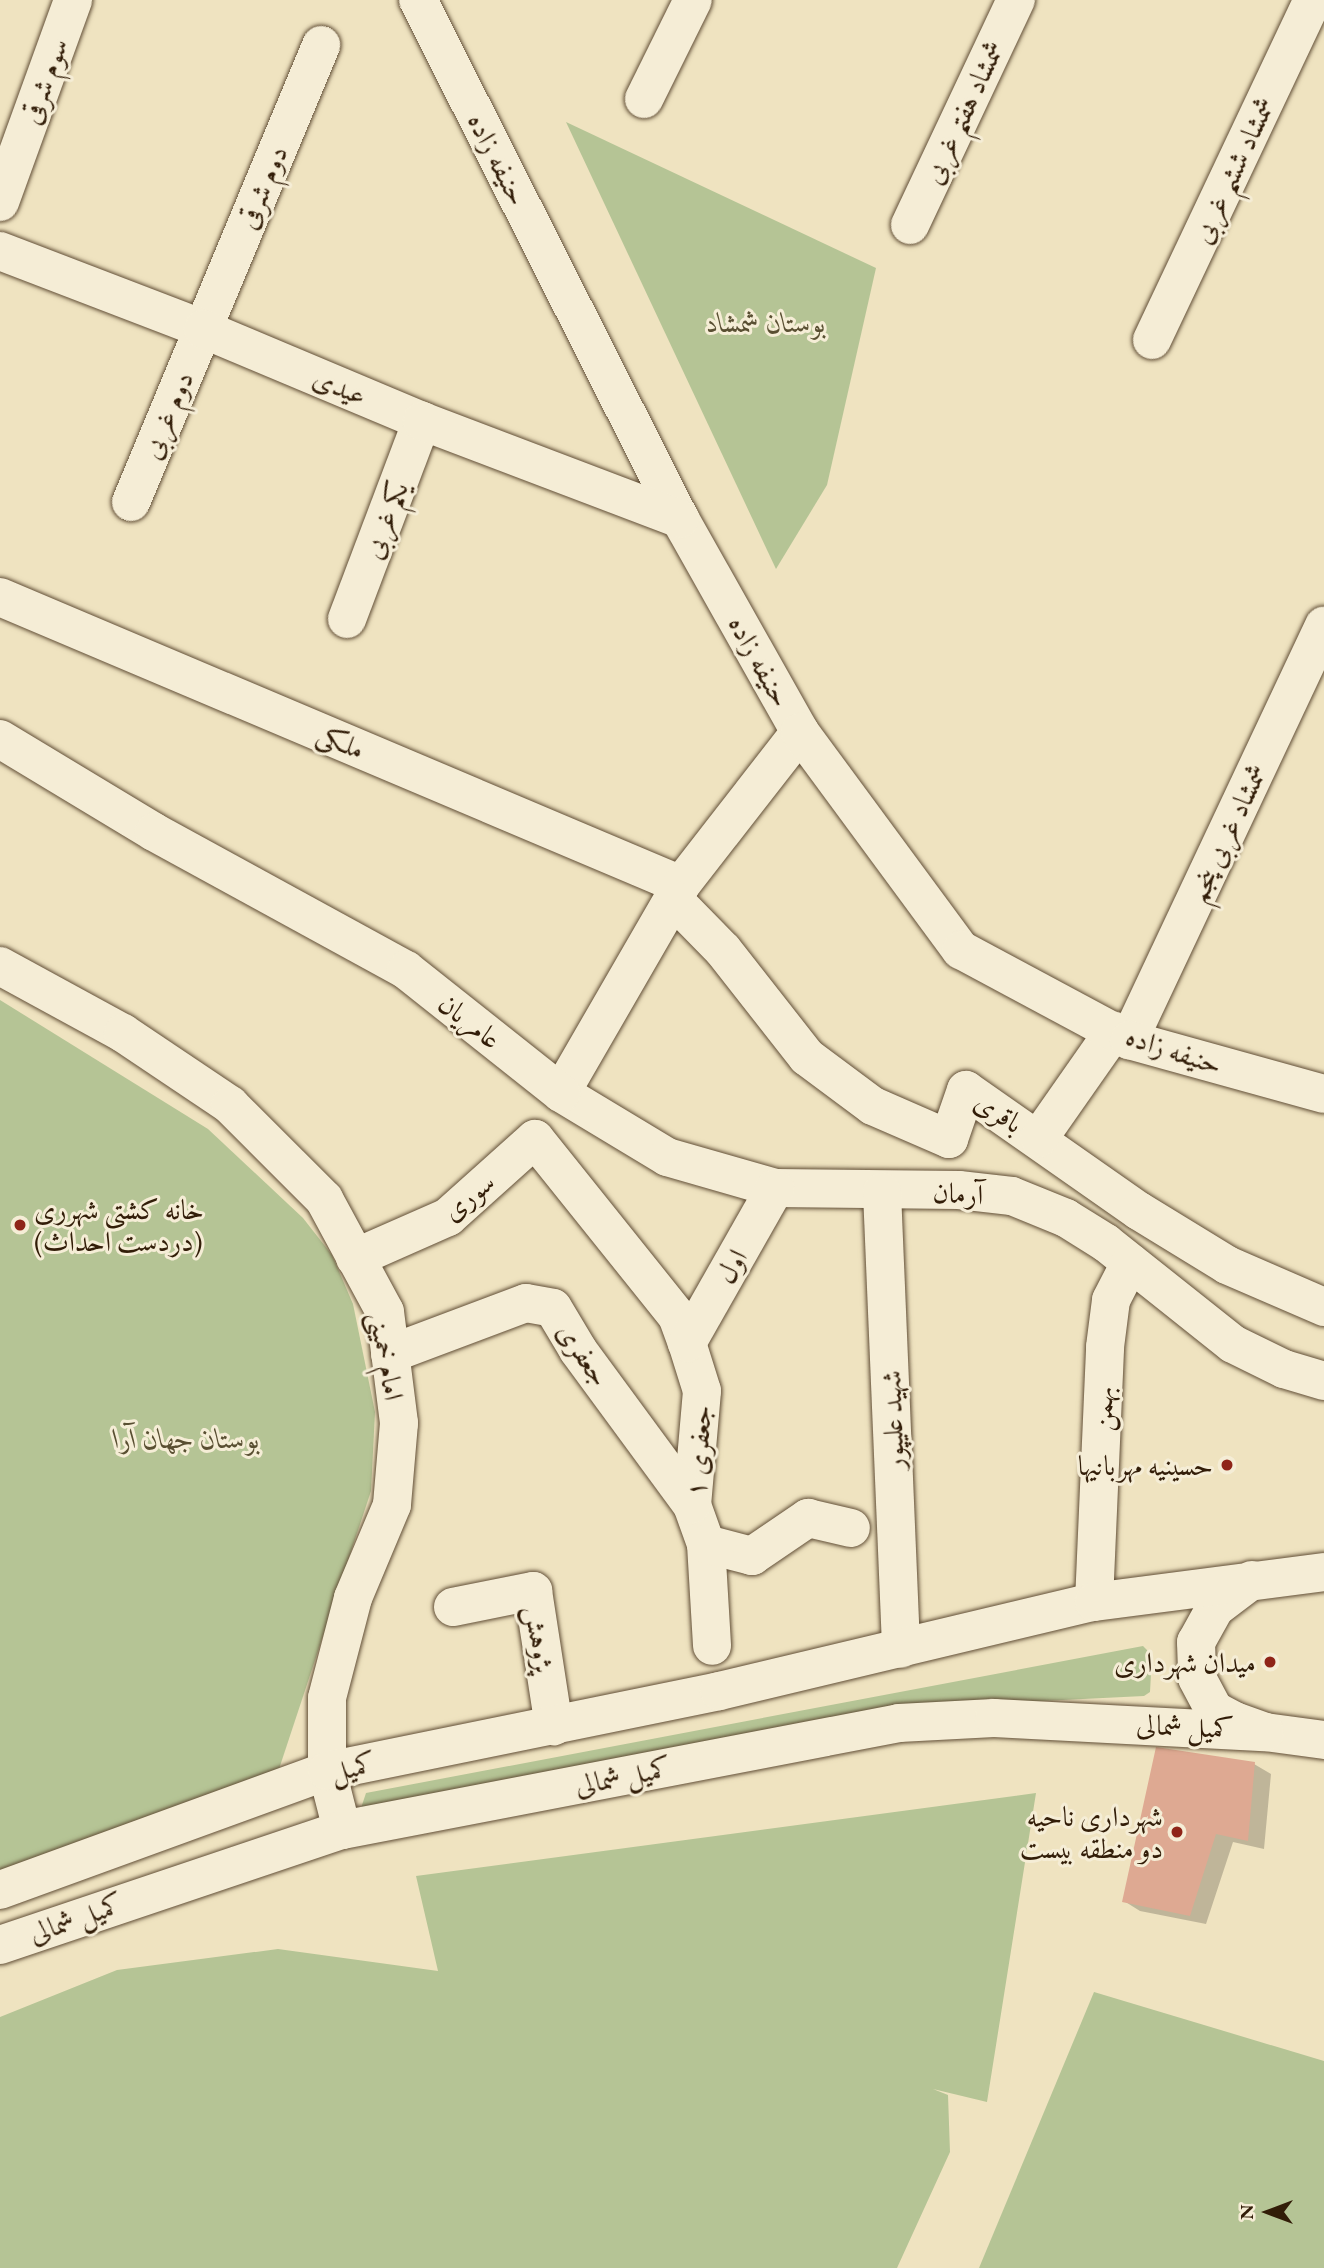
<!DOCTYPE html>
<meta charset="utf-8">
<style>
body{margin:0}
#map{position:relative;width:1324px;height:2268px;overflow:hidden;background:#efe3c0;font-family:"EB Garamond",Amiri,serif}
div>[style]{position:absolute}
.green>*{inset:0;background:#b5c495}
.shadow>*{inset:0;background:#0003}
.building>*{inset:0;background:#dea992}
.roads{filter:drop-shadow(0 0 2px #614e36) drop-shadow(0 0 2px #614e36)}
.street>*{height:38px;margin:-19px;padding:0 19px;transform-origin:19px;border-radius:19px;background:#f5edd6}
.secondary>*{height:38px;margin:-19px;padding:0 19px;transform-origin:19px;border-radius:19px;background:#f5edd6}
.dots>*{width:19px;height:19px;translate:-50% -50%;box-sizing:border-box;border:4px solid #f5edd6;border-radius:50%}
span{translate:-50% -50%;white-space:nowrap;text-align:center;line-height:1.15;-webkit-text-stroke:6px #f5edd6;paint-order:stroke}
.street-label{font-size:28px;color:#321d08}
.park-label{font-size:28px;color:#594f32;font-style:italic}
.poi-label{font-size:28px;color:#321d08}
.left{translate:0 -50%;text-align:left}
.right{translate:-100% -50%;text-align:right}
.north{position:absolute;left:1233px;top:2177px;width:70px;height:70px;-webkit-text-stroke:5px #f5edd6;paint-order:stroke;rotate:270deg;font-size:19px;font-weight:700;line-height:28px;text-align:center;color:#321d08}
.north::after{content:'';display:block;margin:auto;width:24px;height:32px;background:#321d08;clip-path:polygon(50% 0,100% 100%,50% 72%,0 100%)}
</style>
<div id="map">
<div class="green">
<div style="clip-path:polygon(566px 122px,876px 268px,827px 485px,776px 569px)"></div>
<div style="clip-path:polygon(0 1000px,208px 1129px,303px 1218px,332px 1255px,353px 1304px,375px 1412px,371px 1491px,279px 1769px,0 1878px)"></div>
<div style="clip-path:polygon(1143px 1646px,1152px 1655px,1150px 1692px,1144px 1696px,1003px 1703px,361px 1808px,366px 1793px)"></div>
<div style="clip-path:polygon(1036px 1793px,987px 2102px,933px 2089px,948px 2095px,950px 2152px,897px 2268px,0 2268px,0 2017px,117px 1970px,278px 1949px,438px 1971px,416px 1876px)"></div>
<div style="clip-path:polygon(1094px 1992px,1324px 2061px,1324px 2268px,979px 2268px)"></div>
</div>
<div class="shadow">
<div style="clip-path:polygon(1254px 1764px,1271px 1774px,1264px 1849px,1233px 1842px,1206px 1924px,1140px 1911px,1124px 1901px)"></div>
</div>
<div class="building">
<div style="clip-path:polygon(1156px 1747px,1255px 1762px,1248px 1841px,1216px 1834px,1190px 1916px,1122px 1902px)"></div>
</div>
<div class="roads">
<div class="street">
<div style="left:644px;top:99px;width:110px;rotate:-63.7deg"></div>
<div style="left:0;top:202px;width:215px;rotate:-70.1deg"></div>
<div style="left:910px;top:225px;width:249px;rotate:-64.8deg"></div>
<div style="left:1152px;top:340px;width:376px;rotate:-64.7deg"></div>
<div style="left:131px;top:502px;width:495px;rotate:-67.4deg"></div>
<div style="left:0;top:597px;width:739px;rotate:22.92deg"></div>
<div style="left:347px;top:619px;width:212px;rotate:-69.3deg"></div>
<div style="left:800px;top:732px;width:194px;rotate:127.9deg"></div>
<div style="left:681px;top:885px;width:240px;rotate:120deg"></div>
<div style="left:561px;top:1093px;width:124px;rotate:31.1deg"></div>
<div style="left:667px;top:1157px;width:112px;rotate:16deg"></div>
<div style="left:775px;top:1188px;width:184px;rotate:0.6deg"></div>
<div style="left:959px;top:1190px;width:53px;rotate:6.5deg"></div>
<div style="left:1012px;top:1196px;width:58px;rotate:22.2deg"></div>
<div style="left:1066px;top:1218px;width:47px;rotate:32deg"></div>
<div style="left:1106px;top:1243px;width:162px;rotate:38.5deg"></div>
<div style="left:1233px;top:1344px;width:57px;rotate:26.1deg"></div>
<div style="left:1284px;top:1369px;width:42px;rotate:16.7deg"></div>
<div style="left:673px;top:899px;width:71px;rotate:45.6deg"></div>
<div style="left:723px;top:950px;width:136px;rotate:51.9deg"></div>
<div style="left:807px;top:1057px;width:82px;rotate:36.6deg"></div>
<div style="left:873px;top:1106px;width:83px;rotate:23.5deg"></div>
<div style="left:949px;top:1139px;width:52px;rotate:-70.9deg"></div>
<div style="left:966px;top:1090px;width:211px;rotate:35deg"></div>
<div style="left:1139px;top:1211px;width:103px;rotate:31.5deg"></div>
<div style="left:1227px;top:1265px;width:106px;rotate:23.4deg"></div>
<div style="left:1129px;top:1040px;width:458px;rotate:-64.8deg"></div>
<div style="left:1039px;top:1138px;width:131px;rotate:-55deg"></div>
<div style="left:882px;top:1192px;width:457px;rotate:87.6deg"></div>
<div style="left:355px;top:1258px;width:102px;rotate:-23.8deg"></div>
<div style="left:448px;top:1217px;width:117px;rotate:-41.9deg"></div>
<div style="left:535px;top:1139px;width:227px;rotate:51.3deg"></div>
<div style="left:677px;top:1316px;width:29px;rotate:70deg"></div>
<div style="left:687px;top:1343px;width:50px;rotate:72.6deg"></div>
<div style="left:702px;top:1391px;width:114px;rotate:95deg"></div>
<div style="left:692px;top:1505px;width:41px;rotate:70.3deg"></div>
<div style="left:706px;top:1544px;width:102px;rotate:86.6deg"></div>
<div style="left:687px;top:1343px;width:178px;rotate:-60.4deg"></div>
<div style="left:390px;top:1354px;width:145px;rotate:-20.6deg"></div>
<div style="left:526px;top:1303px;width:27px;rotate:10deg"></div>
<div style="left:553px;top:1308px;width:49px;rotate:59.2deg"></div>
<div style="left:578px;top:1350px;width:192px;rotate:53.7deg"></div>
<div style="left:706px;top:1544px;width:48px;rotate:14.6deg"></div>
<div style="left:752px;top:1556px;width:68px;rotate:-34.2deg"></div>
<div style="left:808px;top:1518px;width:44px;rotate:13.1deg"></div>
<div style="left:1094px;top:1602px;width:255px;rotate:-87.5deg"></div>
<div style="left:1105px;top:1347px;width:47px;rotate:-82.7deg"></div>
<div style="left:1111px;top:1300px;width:42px;rotate:-62.8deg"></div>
<div style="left:453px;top:1607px;width:82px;rotate:-11.3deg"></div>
<div style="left:533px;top:1591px;width:137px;rotate:81.2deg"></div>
</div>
<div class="secondary">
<div style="left:418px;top:0;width:581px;rotate:63.21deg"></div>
<div style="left:680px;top:519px;width:244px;rotate:60.6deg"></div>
<div style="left:800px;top:732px;width:271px;rotate:53.6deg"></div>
<div style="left:961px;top:950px;width:191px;rotate:28.2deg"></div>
<div style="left:1129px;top:1040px;width:202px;rotate:15.5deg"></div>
<div style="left:0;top:251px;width:217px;rotate:21deg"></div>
<div style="left:203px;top:329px;width:238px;rotate:22.8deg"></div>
<div style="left:422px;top:421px;width:276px;rotate:20.8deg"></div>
<div style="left:0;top:739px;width:180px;rotate:31.1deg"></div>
<div style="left:154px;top:832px;width:287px;rotate:28.7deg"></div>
<div style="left:406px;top:970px;width:198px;rotate:38.4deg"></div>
<div style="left:0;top:966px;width:140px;rotate:28.6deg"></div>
<div style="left:123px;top:1033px;width:129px;rotate:33.9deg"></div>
<div style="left:230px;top:1105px;width:133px;rotate:45deg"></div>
<div style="left:324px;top:1199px;width:128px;rotate:61.6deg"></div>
<div style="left:385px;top:1312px;width:112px;rotate:82.8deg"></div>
<div style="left:399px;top:1423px;width:82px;rotate:94.9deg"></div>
<div style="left:392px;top:1505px;width:101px;rotate:112.8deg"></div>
<div style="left:353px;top:1598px;width:103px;rotate:104.6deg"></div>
<div style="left:327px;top:1698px;width:73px;rotate:90deg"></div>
<div style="left:327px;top:1771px;width:61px;rotate:75.7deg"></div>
<div style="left:1252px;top:1580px;width:46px;rotate:142.9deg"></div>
<div style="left:1215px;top:1608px;width:39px;rotate:119deg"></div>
<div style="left:1196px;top:1642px;width:36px;rotate:88deg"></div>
<div style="left:1197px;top:1678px;width:36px;rotate:62deg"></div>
<div style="left:1214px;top:1710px;width:24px;rotate:28deg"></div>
<div style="left:1235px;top:1721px;width:32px;rotate:20deg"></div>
<div style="left:1265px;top:1732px;width:60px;rotate:7.7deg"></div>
<div style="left:0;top:1890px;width:348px;rotate:-20deg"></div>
<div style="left:327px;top:1771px;width:400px;rotate:-11.5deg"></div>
<div style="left:719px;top:1691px;width:385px;rotate:-13.4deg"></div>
<div style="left:1094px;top:1602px;width:232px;rotate:-7.4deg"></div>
<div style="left:0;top:1945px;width:361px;rotate:-18.6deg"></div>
<div style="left:342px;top:1830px;width:567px;rotate:-10.87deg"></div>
<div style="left:899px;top:1723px;width:95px;rotate:-3deg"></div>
<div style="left:994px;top:1718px;width:271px;rotate:3deg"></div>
</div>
</div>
<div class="dots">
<div style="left:20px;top:1225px;background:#8f2418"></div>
<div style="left:1227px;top:1465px;background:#8f2418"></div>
<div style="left:1270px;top:1662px;background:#8f2418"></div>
<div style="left:1177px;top:1832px;background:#8f2418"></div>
</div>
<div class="street-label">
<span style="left:44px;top:81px;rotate:-70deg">سوم شرقی</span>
<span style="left:963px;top:112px;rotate:-65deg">شمشاد هفتم غربی</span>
<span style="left:498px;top:159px;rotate:63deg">حنیفه زاده</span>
<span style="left:1233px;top:170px;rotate:-65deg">شمشاد ششم غربی</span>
<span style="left:262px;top:187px;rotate:-67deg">دوم شرقی</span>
<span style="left:340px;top:386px;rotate:23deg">عیدی</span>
<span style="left:167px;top:415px;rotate:-67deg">دوم غربی</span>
<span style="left:385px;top:520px;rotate:-69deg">یکم غربی</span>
<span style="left:760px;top:661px;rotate:61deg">حنیفه زاده</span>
<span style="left:341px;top:741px;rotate:23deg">ملکی</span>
<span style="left:1227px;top:833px;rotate:-65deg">شمشاد غربی پنجم</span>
<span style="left:470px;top:1021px;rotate:38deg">عامریان</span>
<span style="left:1174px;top:1050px;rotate:18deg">حنیفه زاده</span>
<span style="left:999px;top:1112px;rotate:33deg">باقری</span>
<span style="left:958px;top:1193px;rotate:3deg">آرمان</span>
<span style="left:468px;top:1196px;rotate:-39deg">سوری</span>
<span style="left:731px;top:1266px;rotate:-60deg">اول</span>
<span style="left:584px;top:1354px;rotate:56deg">جعفری</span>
<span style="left:387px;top:1356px;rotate:80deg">امام خمینی</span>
<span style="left:1102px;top:1409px;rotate:-88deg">بهمن</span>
<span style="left:892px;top:1420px;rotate:-92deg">شهید علیپور</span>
<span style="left:698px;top:1451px;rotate:-86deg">جعفری ۱</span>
<span style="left:540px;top:1639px;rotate:81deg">پژوهش</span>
<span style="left:1185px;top:1726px;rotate:3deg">کمیل شمالی</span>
<span style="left:353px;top:1767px;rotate:-13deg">کمیل</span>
<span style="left:623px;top:1776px;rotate:-11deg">کمیل شمالی</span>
<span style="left:76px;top:1918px;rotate:-19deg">کمیل شمالی</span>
</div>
<div class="park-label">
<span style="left:766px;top:322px">بوستان شمشاد</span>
<span style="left:187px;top:1438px">بوستان جهان آرا</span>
</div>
<div class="poi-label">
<span class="left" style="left:34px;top:1225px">خانه کشتی شهرری<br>(دردست احداث)</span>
<span class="right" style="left:1213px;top:1465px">حسینیه مهربانیها</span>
<span class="right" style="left:1256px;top:1662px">میدان شهرداری</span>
<span class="right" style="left:1163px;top:1832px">شهرداری ناحیه<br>دو منطقه بیست</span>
</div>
<div class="north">N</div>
</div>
